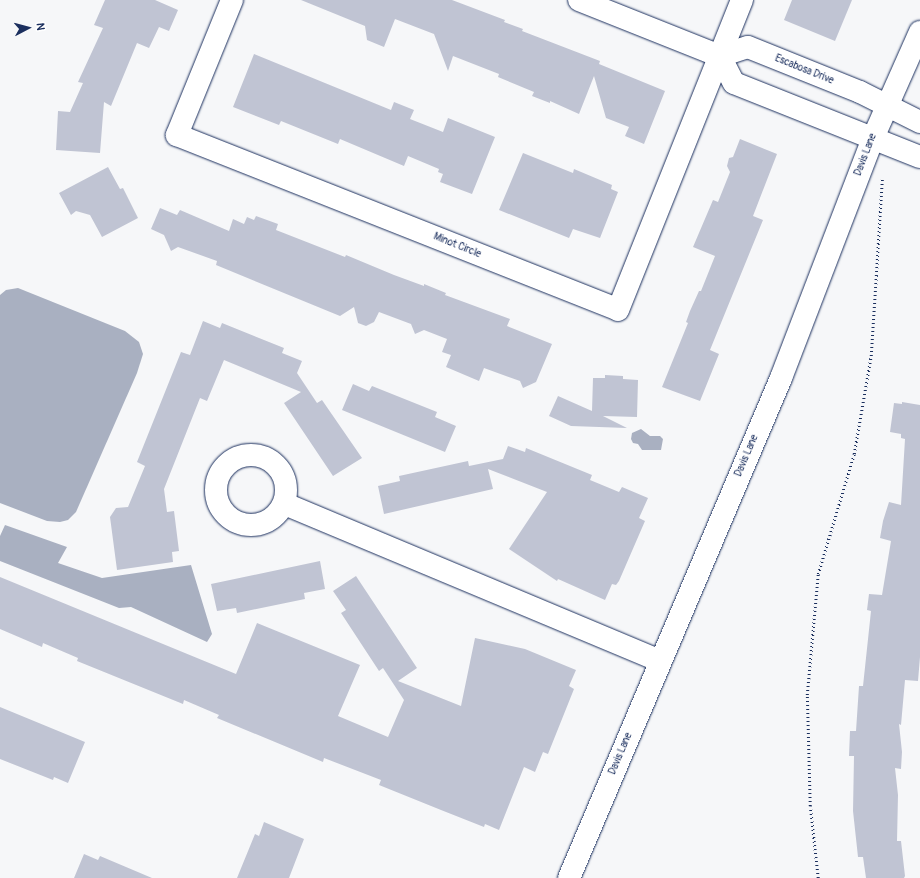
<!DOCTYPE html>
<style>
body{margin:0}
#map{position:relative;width:920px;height:878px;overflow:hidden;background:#f6f7f9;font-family:Pangolin,sans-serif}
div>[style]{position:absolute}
.water>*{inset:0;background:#a9b0c1}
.building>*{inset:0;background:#c0c4d3}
.path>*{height:2.5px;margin-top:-1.25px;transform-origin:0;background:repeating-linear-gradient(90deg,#1b2f5e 0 1px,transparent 0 4px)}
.roads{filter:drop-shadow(0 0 1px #1b2f5e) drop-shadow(0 0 1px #1b2f5e)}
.minor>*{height:22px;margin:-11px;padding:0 11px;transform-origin:11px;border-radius:11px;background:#fff}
.minor>.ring{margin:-11px;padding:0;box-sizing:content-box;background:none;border:22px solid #fff;border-radius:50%}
.tertiary>*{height:22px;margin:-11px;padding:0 11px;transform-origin:11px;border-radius:11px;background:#fff}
span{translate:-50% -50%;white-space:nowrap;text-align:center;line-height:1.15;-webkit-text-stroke:3px #fff;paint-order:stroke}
.street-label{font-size:10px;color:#1b2f5e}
.north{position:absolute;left:8px;top:8px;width:40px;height:40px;-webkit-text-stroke:3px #fff;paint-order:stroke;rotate:84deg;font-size:11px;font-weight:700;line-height:16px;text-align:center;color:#1b2f5e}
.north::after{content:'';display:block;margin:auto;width:14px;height:18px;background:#1b2f5e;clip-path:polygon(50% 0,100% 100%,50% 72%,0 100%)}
</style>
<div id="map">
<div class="water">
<div style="clip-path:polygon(18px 288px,125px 331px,139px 342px,143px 354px,137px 373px,76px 512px,68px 520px,60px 522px,47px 521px,0 503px,0 295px,6px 290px)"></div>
<div style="clip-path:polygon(641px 429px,650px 436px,660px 436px,663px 439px,661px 450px,642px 450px,638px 444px,633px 443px,631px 439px,632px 433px)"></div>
<div style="clip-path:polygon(5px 525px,67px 547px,58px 563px,102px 578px,191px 565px,212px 634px,207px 642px,131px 607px,119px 608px,0 561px,0 536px)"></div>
</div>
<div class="building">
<div style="clip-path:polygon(105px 0,155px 0,178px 10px,169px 31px,159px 27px,149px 48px,137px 43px,111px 106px,104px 102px,100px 153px,56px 150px,58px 111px,70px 112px,83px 83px,78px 82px,103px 28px,94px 25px)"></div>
<div style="clip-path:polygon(301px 0,452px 0,505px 20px,504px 22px,523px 29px,522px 31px,600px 61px,599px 64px,665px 91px,644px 144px,625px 136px,629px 127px,606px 118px,594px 76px,579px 114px,550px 101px,550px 103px,532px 96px,534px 92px,498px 77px,499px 74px,453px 56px,448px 71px,434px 34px,395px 19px,384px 47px,367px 40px,365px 26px)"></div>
<div style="clip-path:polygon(792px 0,852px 0,835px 41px,784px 20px)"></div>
<div style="clip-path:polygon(254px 54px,391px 110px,394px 102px,414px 110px,410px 119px,443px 132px,448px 118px,495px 137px,472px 194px,440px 182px,443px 174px,438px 172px,439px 169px,408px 156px,404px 166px,340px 139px,338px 144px,281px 121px,279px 125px,233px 107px)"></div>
<div style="clip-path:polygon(740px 139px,777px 154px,753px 216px,763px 220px,710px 350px,719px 354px,700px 401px,662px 387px,688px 323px,686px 322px,690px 311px,699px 291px,701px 291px,715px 256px,693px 247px,713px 200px,718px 202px,730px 172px,727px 166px,729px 158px,733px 157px)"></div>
<div style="clip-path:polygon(523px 153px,573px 173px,574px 169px,612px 185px,611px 189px,618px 192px,600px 238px,573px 229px,569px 238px,499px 210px)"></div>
<div style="clip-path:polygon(108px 167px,120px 189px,123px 188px,138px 218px,102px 237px,90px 215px,76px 211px,71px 215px,59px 193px)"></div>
<div style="clip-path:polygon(160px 208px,177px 215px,180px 210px,229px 231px,233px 219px,244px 224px,247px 217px,254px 220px,256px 216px,278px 224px,276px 230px,345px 257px,346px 255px,394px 275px,424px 286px,424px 284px,446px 293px,445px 295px,510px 319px,507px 326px,552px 344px,536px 382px,523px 388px,520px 381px,484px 368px,479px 381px,446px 367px,451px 355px,442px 352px,447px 339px,424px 330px,415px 334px,411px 324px,379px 312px,374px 322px,366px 326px,358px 323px,354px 307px,340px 316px,216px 265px,217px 261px,178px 247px,171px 251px,164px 235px,151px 229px)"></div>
<div style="clip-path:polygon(203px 321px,220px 328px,222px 323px,284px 348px,282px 353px,302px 361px,297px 373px,317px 403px,322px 400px,362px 458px,333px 476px,284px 403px,301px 392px,224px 360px,207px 401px,200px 398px,164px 489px,167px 512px,174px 511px,179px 551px,172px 552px,173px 562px,117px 570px,110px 517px,116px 508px,128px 507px,145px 466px,137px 462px,181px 352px,190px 355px)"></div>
<div style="clip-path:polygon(605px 375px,623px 376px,623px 379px,638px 380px,637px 417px,603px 416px,627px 428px,571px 426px,549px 416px,558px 396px,592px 411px,593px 378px,605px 378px)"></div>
<div style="clip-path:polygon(353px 384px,369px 391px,372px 386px,437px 412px,435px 417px,456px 426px,445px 452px,342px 410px)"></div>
<div style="clip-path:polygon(902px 402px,920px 405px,920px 657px,918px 681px,905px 680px,901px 725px,899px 724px,902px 752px,901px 769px,895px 768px,898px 795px,897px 841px,901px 841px,905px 876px,904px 878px,866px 878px,863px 857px,858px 857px,853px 811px,854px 756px,849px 756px,850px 731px,856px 731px,859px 686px,863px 686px,871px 611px,867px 610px,869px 594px,882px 595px,891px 541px,880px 538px,883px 521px,889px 502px,901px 505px,905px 439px,901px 438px,901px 434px,890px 432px,894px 403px,902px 404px)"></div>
<div style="clip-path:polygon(508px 446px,525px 452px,526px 448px,592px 475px,590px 480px,619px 492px,622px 487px,648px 498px,639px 518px,645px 521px,619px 581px,616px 585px,612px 584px,605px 600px,558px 579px,557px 581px,509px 549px,547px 492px,488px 469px,493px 489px,384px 514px,378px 486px,400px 481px,399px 476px,468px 461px,469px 466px,503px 459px)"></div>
<div style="clip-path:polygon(320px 561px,325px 589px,304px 593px,305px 599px,237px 613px,236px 608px,217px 611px,211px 584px)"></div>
<div style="clip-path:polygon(356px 576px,417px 668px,398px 681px,461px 706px,475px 638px,525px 649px,576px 670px,569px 686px,574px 689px,548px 754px,543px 752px,535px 772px,524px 767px,499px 830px,485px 824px,484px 827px,441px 810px,379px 785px,381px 780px,324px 758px,323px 762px,217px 718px,219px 715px,184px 700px,183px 704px,77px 661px,78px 658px,43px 643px,42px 647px,0 629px,0 577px,236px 674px,257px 623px,360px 665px,338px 716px,388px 737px,404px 700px,383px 668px,379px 671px,341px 613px,346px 610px,333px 591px)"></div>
<div style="clip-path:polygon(0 707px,85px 742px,68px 783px,54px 777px,53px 780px,0 759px)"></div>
<div style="clip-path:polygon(264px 822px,304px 839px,289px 878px,237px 878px,255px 834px,259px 836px)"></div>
<div style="clip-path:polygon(84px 854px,98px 860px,100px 856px,152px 878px,74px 878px)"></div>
</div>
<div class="path">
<div style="left:818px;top:878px;width:72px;rotate:-96.3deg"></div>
<div style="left:810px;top:806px;width:111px;rotate:-91.5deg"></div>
<div style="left:807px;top:695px;width:121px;rotate:-84.8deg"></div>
<div style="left:818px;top:574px;width:125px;rotate:-73.3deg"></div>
<div style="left:854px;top:454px;width:99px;rotate:-80.2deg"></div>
<div style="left:871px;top:356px;width:177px;rotate:-86.4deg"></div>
</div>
<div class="roads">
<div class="minor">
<div style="left:232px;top:0;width:146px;rotate:112.2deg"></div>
<div style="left:177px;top:135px;width:474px;rotate:21.6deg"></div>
<div style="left:618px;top:310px;width:334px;rotate:-68.2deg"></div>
<div style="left:579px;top:0;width:152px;rotate:21.7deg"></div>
<div style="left:720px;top:56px;width:29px;rotate:-18deg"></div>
<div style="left:748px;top:47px;width:121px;rotate:21.9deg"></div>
<div style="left:860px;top:92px;width:67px;rotate:26.6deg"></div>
<div style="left:720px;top:56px;width:30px;rotate:63deg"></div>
<div style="left:734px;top:83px;width:200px;rotate:21.7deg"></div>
<div class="ring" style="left:216px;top:455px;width:48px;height:48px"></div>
<div style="left:285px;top:504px;width:407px;rotate:22.7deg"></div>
</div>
<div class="tertiary">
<div style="left:569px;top:878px;width:543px;rotate:-67.02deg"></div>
<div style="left:781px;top:378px;width:257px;rotate:-69deg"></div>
<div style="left:873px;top:138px;width:116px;rotate:-66.1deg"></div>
</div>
</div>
<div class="street-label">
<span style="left:804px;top:70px;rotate:22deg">Escabosa Drive</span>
<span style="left:866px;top:155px;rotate:-69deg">Davis Lane</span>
<span style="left:457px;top:246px;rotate:22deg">Minot Circle</span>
<span style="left:747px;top:456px;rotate:-67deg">Davis Lane</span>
<span style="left:621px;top:754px;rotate:-67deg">Davis Lane</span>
</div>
<div class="north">N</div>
</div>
